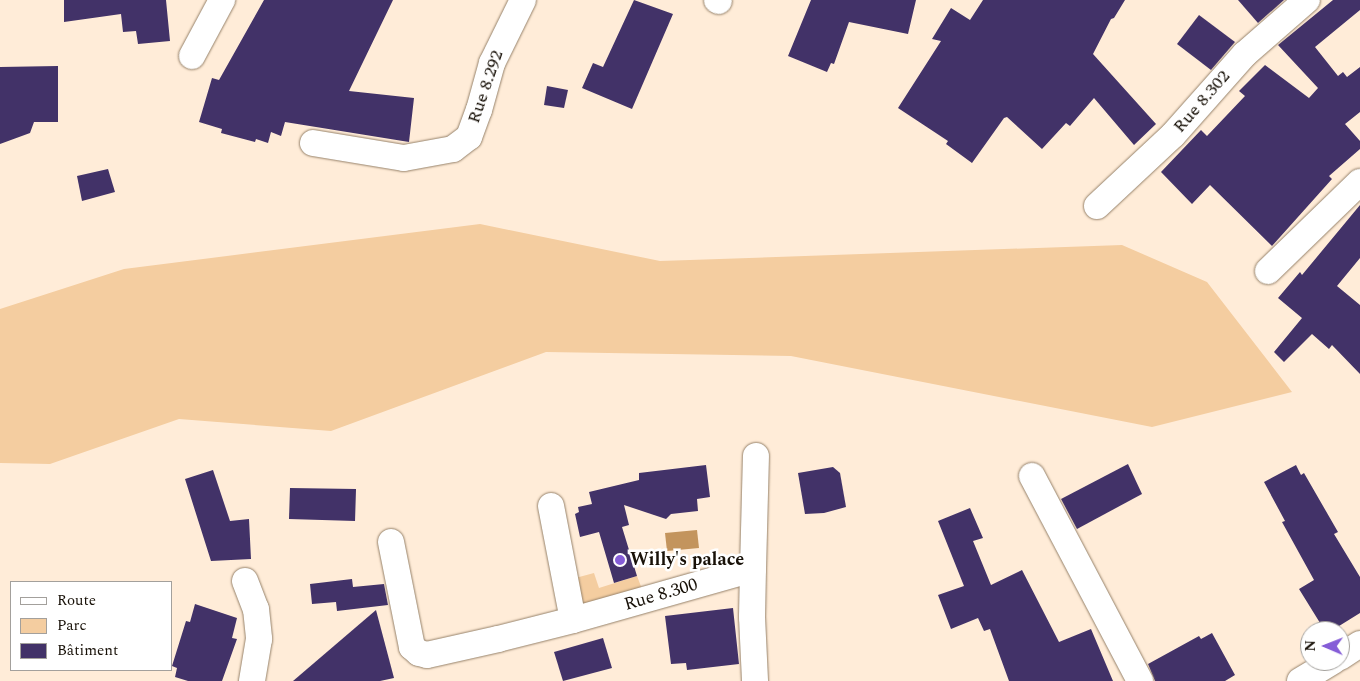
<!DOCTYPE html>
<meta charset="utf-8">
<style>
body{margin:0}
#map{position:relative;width:1360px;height:681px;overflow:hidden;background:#ffecd8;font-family:Spectral,serif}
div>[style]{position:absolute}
.green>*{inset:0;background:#f4cda0}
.water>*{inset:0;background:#c3945d}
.building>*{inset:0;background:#423268}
.roads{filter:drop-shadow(0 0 1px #96826a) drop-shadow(0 0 1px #96826a)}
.minor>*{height:26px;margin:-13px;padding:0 13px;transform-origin:13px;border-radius:13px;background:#fff}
.dots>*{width:14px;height:14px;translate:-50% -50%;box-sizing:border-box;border:2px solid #fff;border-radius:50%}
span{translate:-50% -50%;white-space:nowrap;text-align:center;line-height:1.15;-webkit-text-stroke:5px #fff;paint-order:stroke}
.street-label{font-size:18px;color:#181108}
.poi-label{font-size:18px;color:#181108;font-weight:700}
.left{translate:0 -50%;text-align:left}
.legend{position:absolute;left:10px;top:581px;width:162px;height:90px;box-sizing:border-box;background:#fff;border:1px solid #a3a09c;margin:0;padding:6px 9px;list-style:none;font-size:15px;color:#181108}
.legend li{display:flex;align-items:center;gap:10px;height:25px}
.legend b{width:25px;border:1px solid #a3a09c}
.north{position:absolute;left:1300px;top:621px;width:50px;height:50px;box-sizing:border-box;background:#fff;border:1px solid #a3a09c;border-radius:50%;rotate:271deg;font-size:14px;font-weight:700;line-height:20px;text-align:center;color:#181108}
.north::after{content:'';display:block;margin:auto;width:18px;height:22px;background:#855dd7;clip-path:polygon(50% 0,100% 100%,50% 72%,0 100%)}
</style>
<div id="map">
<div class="green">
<div style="clip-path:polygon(480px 224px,660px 261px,1122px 245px,1207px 282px,1292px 392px,1152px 427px,791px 356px,546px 352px,331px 431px,179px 419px,50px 464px,0 463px,0 309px,124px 269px)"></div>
<div style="clip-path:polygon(594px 573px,599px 588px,637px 576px,642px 589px,576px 609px,568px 580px)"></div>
</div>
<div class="water">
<div style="clip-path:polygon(697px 530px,699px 548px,667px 551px,665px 533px)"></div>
</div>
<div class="building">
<div style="clip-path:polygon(64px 0,166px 0,170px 41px,138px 44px,136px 31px,123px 32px,121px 14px,64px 22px)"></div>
<div style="clip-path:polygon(264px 0,393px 0,349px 91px,414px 98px,409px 142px,285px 122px,281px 136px,271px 132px,268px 143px,256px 139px,255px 142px,221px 133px,222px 129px,199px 122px,212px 78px,219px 80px)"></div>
<div style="clip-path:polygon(634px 0,673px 14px,632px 109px,582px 88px,593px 63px,603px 67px)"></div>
<div style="clip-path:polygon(811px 0,916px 0,908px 34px,849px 22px,834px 64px,831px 63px,827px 72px,788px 56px)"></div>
<div style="clip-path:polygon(983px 0,1125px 0,1114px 18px,1111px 19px,1093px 54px,1156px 124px,1134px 145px,1094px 98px,1070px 126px,1066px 123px,1042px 149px,1007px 117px,1004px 118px,972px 163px,946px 144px,948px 141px,898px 108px,941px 41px,932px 39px,951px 8px,970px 20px)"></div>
<div style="clip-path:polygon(1238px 0,1284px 0,1258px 23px)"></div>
<div style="clip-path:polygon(1333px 0,1360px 0,1360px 10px,1315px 47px,1338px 76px,1343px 72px,1347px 77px,1360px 67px,1360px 112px,1345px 124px,1360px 141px,1360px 149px,1329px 176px,1332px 179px,1272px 246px,1210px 185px,1192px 204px,1161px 172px,1201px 130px,1207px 136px,1245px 96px,1239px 91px,1265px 65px,1309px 98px,1318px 88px,1278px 45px)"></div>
<div style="clip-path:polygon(1199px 15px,1235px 42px,1211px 70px,1177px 44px)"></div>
<div style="clip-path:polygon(58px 66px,58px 122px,34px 122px,30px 133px,0 144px,0 67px)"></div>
<div style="clip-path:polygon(547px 86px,568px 90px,564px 108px,544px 105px)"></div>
<div style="clip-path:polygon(108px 169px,115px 192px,82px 201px,77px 176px)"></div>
<div style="clip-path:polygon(1360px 205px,1360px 258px,1337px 286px,1360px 305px,1360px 374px,1332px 345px,1329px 349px,1312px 334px,1284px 362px,1274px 352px,1302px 318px,1278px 298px,1300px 272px,1302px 275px)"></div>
<div style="clip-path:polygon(1128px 464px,1142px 494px,1077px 529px,1061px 499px)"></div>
<div style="clip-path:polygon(706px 465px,710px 497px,697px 499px,698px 511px,671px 514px,666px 519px,624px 505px,629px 525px,622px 527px,637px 576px,614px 583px,599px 532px,580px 537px,575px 514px,579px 512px,578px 507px,592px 504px,589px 492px,639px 480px,639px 473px)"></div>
<div style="clip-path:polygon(1296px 465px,1301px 475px,1304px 473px,1338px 532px,1334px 534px,1360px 577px,1360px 613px,1331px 631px,1325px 631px,1299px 589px,1314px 580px,1282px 522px,1285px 521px,1264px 482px)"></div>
<div style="clip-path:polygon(833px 467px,840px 473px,846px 507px,824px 513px,805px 514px,798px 473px)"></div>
<div style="clip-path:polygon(213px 470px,230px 521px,249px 519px,251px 559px,211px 561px,185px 479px)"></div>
<div style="clip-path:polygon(290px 488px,356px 489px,355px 521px,289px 519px)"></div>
<div style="clip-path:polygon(970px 508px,983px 538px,973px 541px,991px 585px,1022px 570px,1059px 642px,1091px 629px,1113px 681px,1009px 681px,990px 629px,984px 631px,978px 618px,951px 629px,938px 595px,964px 586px,938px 521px)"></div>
<div style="clip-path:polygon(352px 579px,353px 587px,384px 584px,388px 605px,337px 611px,336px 602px,312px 604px,310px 584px)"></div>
<div style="clip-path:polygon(195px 604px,237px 618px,232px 638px,237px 639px,222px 681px,188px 681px,175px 677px,177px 668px,172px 666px,186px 621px,190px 622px)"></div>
<div style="clip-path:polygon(733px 608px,739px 664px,687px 670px,686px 663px,671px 664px,665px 616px)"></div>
<div style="clip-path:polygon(376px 610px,394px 678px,380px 681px,293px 681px)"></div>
<div style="clip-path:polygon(1212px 633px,1235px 675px,1225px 681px,1155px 681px,1148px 664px,1199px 636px,1201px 639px)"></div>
<div style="clip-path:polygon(603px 638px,612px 668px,563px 681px,554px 652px)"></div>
</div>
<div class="roads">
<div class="minor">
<div style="left:717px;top:0;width:2px;rotate:27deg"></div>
<div style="left:192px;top:56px;width:64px;rotate:-61.8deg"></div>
<div style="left:313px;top:143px;width:92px;rotate:9.4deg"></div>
<div style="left:404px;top:158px;width:50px;rotate:-10.4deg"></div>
<div style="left:453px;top:149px;width:20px;rotate:-37deg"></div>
<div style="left:469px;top:137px;width:29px;rotate:-70deg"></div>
<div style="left:479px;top:110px;width:49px;rotate:-74.5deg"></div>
<div style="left:492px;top:63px;width:70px;rotate:-63.8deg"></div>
<div style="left:1097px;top:206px;width:104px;rotate:-43.1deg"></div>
<div style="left:1173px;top:135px;width:108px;rotate:-48.4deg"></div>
<div style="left:1245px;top:54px;width:82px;rotate:-41.1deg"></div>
<div style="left:1268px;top:271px;width:128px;rotate:-44.1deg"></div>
<div style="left:1032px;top:476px;width:232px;rotate:62.2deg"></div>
<div style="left:551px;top:506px;width:116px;rotate:79.1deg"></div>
<div style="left:573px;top:620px;width:187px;rotate:-15.8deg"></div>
<div style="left:753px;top:569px;width:48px;rotate:91.2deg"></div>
<div style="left:752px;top:617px;width:64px;rotate:87.3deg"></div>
<div style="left:391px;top:542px;width:107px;rotate:78.7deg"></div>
<div style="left:412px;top:647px;width:9px;rotate:41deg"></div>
<div style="left:419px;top:653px;width:8px;rotate:14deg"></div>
<div style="left:427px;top:655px;width:73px;rotate:-12.7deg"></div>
<div style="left:498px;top:639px;width:77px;rotate:-14.2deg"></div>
<div style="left:753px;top:569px;width:113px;rotate:-88.5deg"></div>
<div style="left:245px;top:581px;width:30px;rotate:69deg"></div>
<div style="left:256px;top:609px;width:30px;rotate:84deg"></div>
<div style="left:259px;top:639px;width:43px;rotate:99.5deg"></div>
<div style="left:1340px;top:657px;width:24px;rotate:-33deg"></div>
<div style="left:1300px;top:681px;width:39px;rotate:-31deg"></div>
</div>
</div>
<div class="dots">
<div style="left:620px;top:560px;background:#855dd7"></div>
</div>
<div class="street-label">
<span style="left:486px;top:87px;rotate:-71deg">Rue 8.292</span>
<span style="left:1202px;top:102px;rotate:-49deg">Rue 8.302</span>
<span style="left:661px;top:595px;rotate:-16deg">Rue 8.300</span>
</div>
<div class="poi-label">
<span class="left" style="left:630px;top:560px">Willy's palace</span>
</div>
<ul class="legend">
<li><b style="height:6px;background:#fff"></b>Route</li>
<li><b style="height:14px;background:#f4cda0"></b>Parc</li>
<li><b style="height:14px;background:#423268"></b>Bâtiment</li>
</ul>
<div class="north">N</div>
</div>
